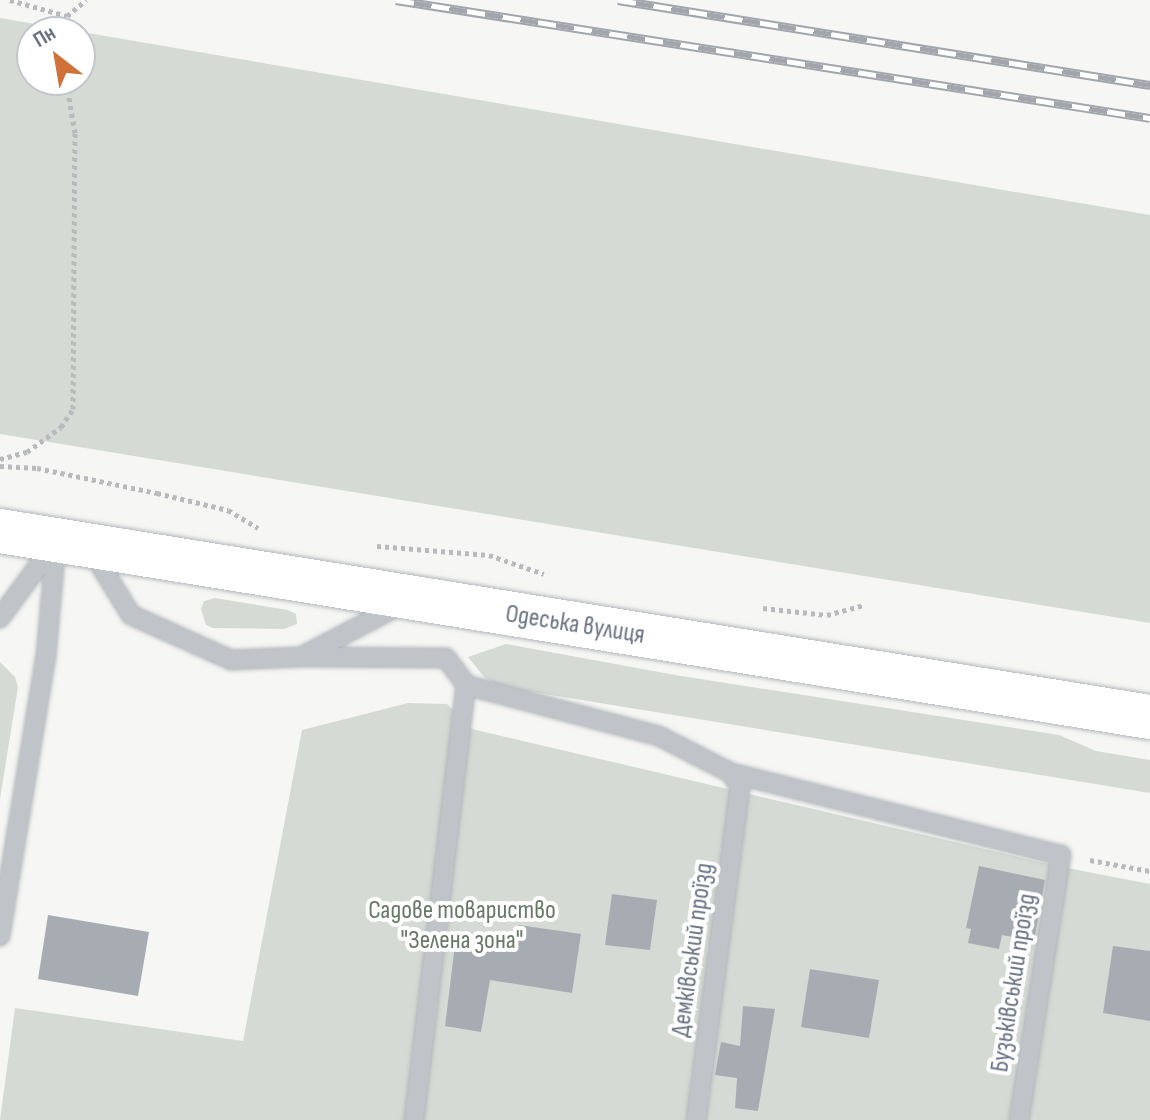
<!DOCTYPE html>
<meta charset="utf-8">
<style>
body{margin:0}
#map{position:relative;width:1150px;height:1120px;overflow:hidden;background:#f6f7f4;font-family:"Sofia Sans Condensed",sans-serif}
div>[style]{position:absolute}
.green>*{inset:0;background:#d5dbd4}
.building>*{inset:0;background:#a7acb3}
.path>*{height:5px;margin-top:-2.5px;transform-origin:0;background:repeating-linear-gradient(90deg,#b8babd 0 4px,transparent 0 8px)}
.roads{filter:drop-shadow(0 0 2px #b3b6bb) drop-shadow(0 0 2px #b3b6bb)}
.lane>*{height:18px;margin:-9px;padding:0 9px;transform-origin:9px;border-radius:9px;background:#c0c3c7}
.secondary>*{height:44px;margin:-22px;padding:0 22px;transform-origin:22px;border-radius:22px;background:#fff}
.rail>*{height:9px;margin-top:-4.5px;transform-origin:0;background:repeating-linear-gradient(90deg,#fff 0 18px,#a2a6ac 0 36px);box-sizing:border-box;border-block:2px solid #a2a6ac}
span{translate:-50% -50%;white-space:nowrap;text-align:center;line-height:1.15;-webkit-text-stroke:8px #fff;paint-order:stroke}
.street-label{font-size:26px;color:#697382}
.park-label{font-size:26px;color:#687a67}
.north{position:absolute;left:16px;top:16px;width:80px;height:80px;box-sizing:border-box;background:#fff;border:2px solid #c3c7cd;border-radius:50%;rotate:329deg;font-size:22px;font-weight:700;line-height:32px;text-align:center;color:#697382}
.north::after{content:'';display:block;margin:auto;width:28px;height:36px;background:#d0713a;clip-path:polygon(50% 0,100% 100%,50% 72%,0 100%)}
</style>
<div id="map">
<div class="green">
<div style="clip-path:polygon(evenodd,0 18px,1150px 215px,1150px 623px,0 434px,0 18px,32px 32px,80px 32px,80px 80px,32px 80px,32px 32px)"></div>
<div style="clip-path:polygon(215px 598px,288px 610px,296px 614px,297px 624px,284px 629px,213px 628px,206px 625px,201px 609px,204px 601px)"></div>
<div style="clip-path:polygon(506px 644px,675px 675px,1059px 735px,1096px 751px,1150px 760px,1150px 793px,502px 687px,485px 678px,468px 657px)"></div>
<div style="clip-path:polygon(0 662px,15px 677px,18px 687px,0 799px)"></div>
<div style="clip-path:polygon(408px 703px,447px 704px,472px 729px,1057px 866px,1150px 884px,1150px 1120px,0 1120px,15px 1008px,243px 1041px,302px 730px)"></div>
</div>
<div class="building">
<div style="clip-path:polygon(979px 866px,1045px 880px,1034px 941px,1002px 935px,999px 949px,968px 943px,971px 929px,966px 928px)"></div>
<div style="clip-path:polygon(612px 894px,657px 900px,650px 950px,605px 945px)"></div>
<div style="clip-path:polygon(48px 915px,149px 932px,138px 996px,38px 979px)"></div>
<div style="clip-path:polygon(519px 925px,581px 934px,572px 993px,490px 980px,481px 1032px,445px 1026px,455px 945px,515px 951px)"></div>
<div style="clip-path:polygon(1113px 946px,1150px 951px,1150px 1021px,1103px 1013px)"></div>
<div style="clip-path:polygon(810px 969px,879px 980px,869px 1038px,801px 1027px)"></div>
<div style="clip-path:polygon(743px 1006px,775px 1009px,758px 1111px,735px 1108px,737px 1078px,715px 1075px,721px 1042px,740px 1046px)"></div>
</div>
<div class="path">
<div style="left:10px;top:0;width:59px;rotate:15.7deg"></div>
<div style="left:66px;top:32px;width:16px;rotate:-86deg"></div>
<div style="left:67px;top:16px;width:25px;rotate:-40deg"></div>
<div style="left:0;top:459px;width:28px;rotate:-15deg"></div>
<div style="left:27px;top:452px;width:42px;rotate:-36.3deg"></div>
<div style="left:61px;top:427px;width:22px;rotate:-56deg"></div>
<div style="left:73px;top:409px;width:276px;rotate:-89.6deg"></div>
<div style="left:75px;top:133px;width:54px;rotate:-99.6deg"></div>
<div style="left:0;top:466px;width:37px;rotate:3deg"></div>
<div style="left:37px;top:468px;width:123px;rotate:11.8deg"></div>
<div style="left:157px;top:493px;width:73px;rotate:13.5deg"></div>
<div style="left:228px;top:510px;width:35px;rotate:31deg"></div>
<div style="left:377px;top:546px;width:112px;rotate:4.6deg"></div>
<div style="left:489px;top:555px;width:58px;rotate:19.1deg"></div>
<div style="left:763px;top:608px;width:64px;rotate:6.2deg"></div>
<div style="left:827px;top:615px;width:38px;rotate:-15deg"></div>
<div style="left:1090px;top:860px;width:61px;rotate:10.4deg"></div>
</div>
<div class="roads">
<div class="lane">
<div style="left:91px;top:550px;width:76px;rotate:58.4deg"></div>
<div style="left:131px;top:615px;width:110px;rotate:24.2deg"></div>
<div style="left:231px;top:660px;width:70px;rotate:-2.5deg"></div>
<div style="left:301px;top:657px;width:114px;rotate:-27.7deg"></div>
<div style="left:0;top:618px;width:93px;rotate:-53.7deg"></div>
<div style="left:301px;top:657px;width:145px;rotate:0.4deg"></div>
<div style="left:446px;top:658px;width:34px;rotate:53deg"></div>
<div style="left:466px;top:685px;width:200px;rotate:14.8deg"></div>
<div style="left:659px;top:736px;width:81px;rotate:27.2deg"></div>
<div style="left:731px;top:773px;width:17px;rotate:57deg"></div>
<div style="left:740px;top:787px;width:336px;rotate:97.5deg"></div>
<div style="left:731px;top:773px;width:340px;rotate:14deg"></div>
<div style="left:1061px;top:855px;width:268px;rotate:99deg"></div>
<div style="left:0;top:936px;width:284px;rotate:-80.7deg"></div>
<div style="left:46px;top:656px;width:113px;rotate:-84.9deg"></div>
<div style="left:414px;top:1120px;width:438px;rotate:-83.2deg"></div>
</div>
<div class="secondary">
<div style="left:0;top:531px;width:1165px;rotate:9.19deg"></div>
</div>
</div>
<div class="rail">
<div style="left:396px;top:0;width:763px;rotate:8.89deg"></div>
<div style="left:618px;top:0;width:539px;rotate:9.08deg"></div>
</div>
<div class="street-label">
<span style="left:575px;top:625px;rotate:9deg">Одеська вулиця</span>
<span style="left:693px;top:950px;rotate:-82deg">Демківський проїзд</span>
<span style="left:1014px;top:983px;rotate:-81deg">Бузьківський проїзд</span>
</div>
<div class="park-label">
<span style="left:462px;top:926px">Садове товариство<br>"Зелена зона"</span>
</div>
<div class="north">Пн</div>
</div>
